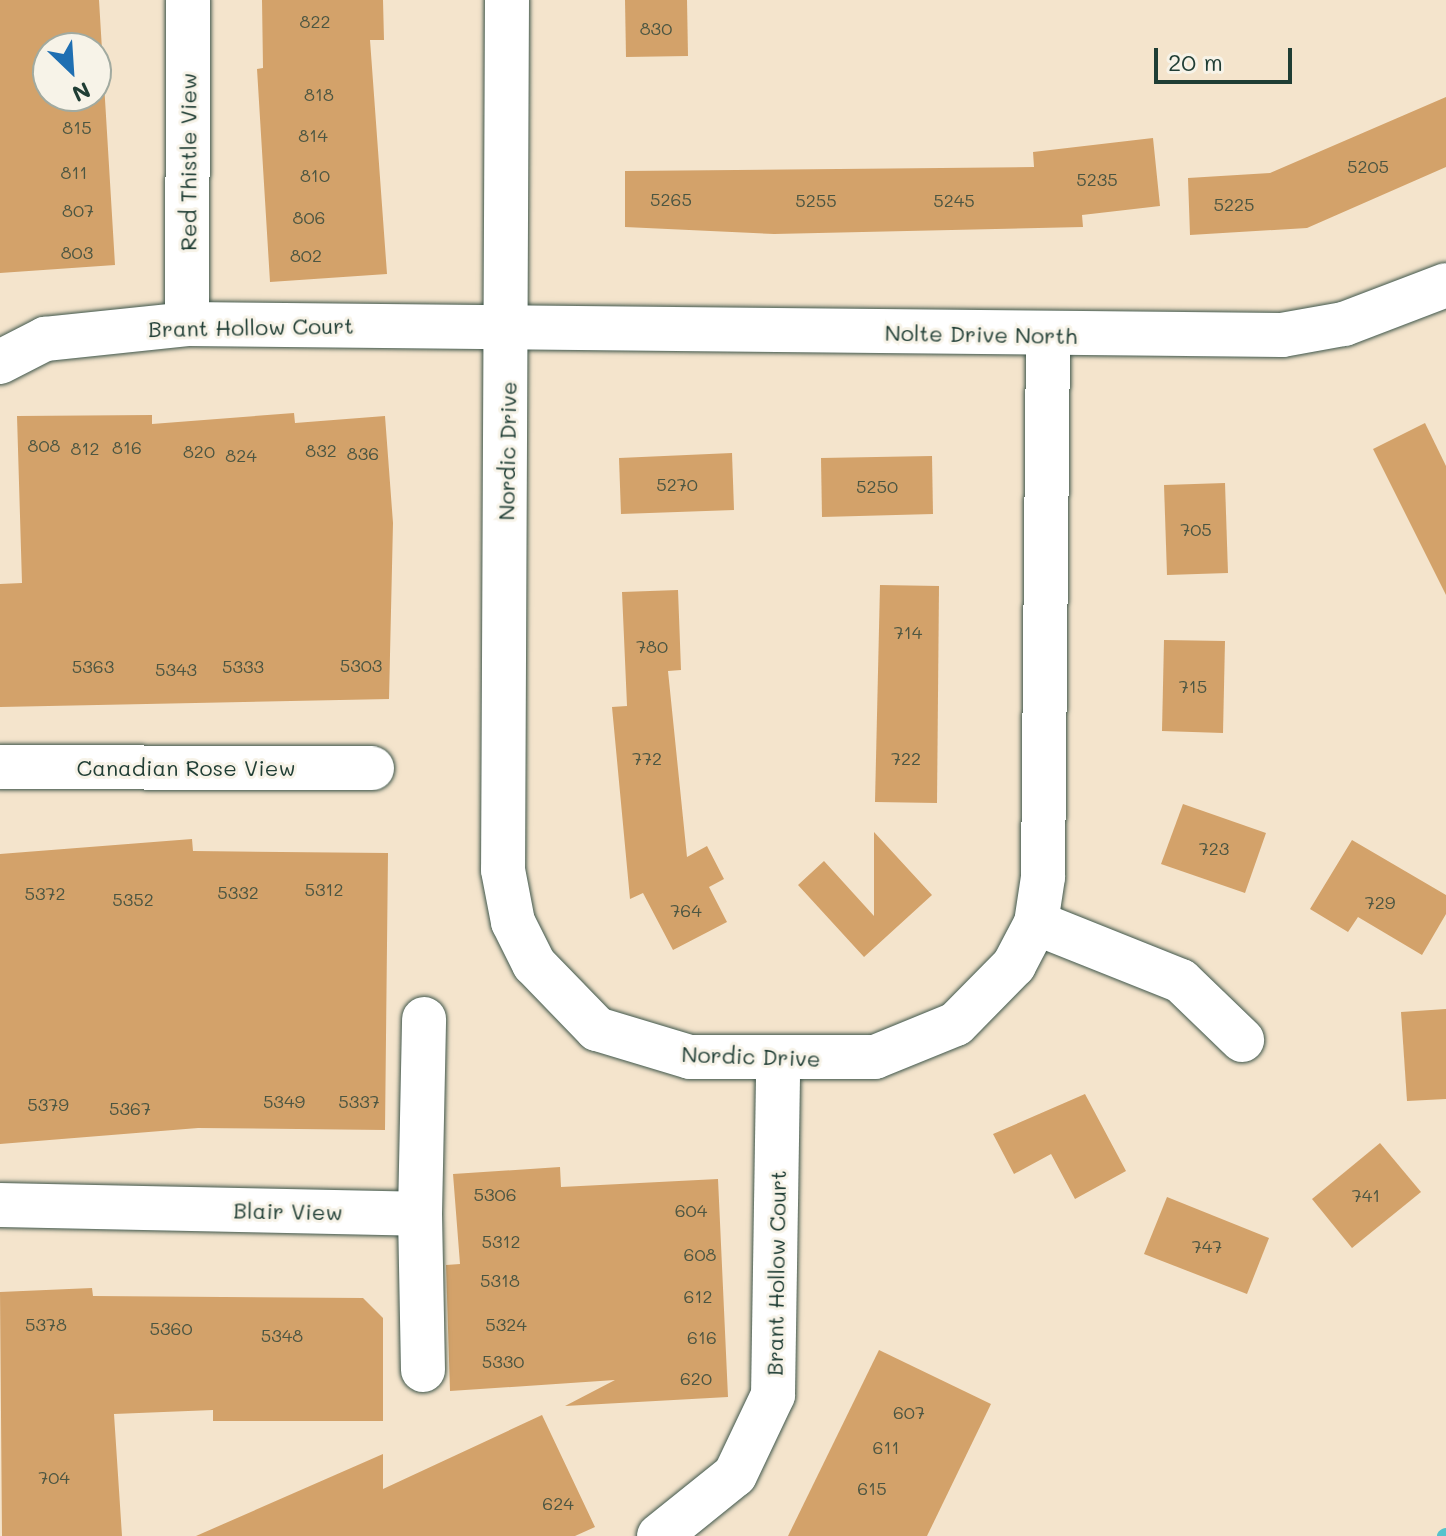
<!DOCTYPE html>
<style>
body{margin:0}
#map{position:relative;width:1446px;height:1536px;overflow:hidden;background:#f4e4cc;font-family:Mali,sans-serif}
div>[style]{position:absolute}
.stream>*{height:14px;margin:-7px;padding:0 7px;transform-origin:7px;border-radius:7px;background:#56c3cd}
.building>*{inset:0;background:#d3a26a}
.roads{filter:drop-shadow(0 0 2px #3f564b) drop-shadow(0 0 2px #3f564b)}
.minor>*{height:44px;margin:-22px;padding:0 22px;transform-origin:22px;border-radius:22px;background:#fff}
span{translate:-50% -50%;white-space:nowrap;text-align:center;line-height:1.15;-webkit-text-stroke:6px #f7f3e8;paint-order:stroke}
.number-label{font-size:18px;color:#4c5642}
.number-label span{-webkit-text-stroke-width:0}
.street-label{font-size:22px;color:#1f3d34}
.north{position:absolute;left:32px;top:32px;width:80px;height:80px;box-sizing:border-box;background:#f7f3e8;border:2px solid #a1aaa0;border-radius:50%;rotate:155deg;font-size:22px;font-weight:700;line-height:32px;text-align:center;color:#1f3d34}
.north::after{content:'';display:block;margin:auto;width:28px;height:36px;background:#1f6fb2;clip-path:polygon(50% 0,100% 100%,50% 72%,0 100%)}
.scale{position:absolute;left:1154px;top:48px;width:138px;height:36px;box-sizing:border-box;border:4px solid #1f3d34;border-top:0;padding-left:10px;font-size:24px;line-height:28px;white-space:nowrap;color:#1f3d34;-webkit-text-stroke:6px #f7f3e8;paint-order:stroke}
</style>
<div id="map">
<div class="stream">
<div style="left:1444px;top:1536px;width:2px;rotate:-27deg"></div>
</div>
<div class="building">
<div style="clip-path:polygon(evenodd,0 0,99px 0,115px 265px,0 273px,0 0,48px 48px,96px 48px,96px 96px,48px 96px,48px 48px)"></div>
<div style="clip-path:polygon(262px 0,383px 0,384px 40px,370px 40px,387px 274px,270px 282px,257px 69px,263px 68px)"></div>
<div style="clip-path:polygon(625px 0,687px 0,688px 56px,626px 57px)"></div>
<div style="clip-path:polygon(1446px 97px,1446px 167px,1307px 228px,1190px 235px,1188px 178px,1270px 173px)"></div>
<div style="clip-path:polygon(1153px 138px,1160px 206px,1082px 215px,1083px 227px,774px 234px,625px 227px,625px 171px,1034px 167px,1033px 152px)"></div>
<div style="clip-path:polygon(294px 413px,295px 423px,385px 416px,393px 523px,389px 699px,0 707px,0 584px,22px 583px,17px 416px,152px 415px,152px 424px)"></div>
<div style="clip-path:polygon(1425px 423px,1446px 466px,1446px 595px,1373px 449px)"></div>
<div style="clip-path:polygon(732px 453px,734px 510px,621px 514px,619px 458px)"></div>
<div style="clip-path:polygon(932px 456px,933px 514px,822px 517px,821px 458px)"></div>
<div style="clip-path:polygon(1225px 483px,1228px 573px,1167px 575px,1164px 485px)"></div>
<div style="clip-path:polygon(880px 585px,939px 586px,937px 803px,875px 802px)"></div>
<div style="clip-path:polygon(678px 590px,681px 670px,668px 671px,687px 857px,707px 846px,724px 879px,709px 887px,727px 922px,673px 950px,643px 893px,630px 899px,612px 707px,627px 706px,622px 592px)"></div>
<div style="clip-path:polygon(1164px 640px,1225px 641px,1223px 733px,1162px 731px)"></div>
<div style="clip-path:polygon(1183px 804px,1266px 833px,1245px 893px,1161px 864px)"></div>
<div style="clip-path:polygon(874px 832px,932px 895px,864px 957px,798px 885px,824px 861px,874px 916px)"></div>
<div style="clip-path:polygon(192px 839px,193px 851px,388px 853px,385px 1130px,198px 1128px,0 1144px,0 854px)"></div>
<div style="clip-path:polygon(1352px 840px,1446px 895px,1446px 914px,1422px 955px,1358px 917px,1348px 932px,1310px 909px)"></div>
<div style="clip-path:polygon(1446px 1009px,1446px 1099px,1407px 1101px,1401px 1012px)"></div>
<div style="clip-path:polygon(1085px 1094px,1126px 1171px,1075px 1199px,1051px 1154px,1014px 1174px,993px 1134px)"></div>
<div style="clip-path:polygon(1380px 1143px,1421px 1192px,1352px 1248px,1312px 1199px)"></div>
<div style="clip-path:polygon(560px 1167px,561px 1187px,718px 1179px,728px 1397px,565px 1406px,615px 1380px,450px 1391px,446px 1265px,460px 1264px,453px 1174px)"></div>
<div style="clip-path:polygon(1167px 1197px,1269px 1238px,1247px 1294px,1144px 1254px)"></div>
<div style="clip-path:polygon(92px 1288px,93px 1296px,363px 1298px,383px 1318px,383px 1421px,213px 1421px,213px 1410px,114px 1414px,122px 1536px,2px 1536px,0 1292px)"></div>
<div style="clip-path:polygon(879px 1350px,991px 1404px,927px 1536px,788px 1536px)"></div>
<div style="clip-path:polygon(542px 1415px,595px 1527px,575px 1536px,196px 1536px,383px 1454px,383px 1489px)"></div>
</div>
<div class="roads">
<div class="minor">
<div style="left:507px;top:0;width:870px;rotate:90.26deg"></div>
<div style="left:503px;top:870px;width:53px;rotate:79.1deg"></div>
<div style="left:513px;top:922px;width:47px;rotate:63.4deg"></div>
<div style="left:534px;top:964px;width:91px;rotate:45.9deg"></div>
<div style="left:597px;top:1029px;width:97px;rotate:16.8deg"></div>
<div style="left:690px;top:1057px;width:185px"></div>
<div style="left:875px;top:1057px;width:87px;rotate:-22.2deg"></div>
<div style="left:956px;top:1024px;width:83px;rotate:-45.5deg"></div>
<div style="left:1014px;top:965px;width:47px;rotate:-62.4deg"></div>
<div style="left:1036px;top:923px;width:47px;rotate:-81.3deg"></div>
<div style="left:1043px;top:877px;width:542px;rotate:-89.47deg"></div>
<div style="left:187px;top:324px;width:324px;rotate:-89.8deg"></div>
<div style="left:0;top:362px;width:51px;rotate:-27.1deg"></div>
<div style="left:45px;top:339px;width:143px;rotate:-6deg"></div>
<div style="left:187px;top:324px;width:1095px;rotate:0.58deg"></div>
<div style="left:1282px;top:335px;width:63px;rotate:-10.1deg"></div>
<div style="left:1344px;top:324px;width:109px;rotate:-20.9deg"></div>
<div style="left:0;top:767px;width:372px;rotate:0.2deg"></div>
<div style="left:1036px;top:923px;width:156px;rotate:21.8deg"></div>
<div style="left:1181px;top:981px;width:85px;rotate:44deg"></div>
<div style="left:0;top:1205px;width:420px;rotate:1.2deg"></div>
<div style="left:420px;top:1214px;width:156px;rotate:88.9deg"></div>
<div style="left:420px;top:1214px;width:195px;rotate:-88.8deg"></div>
<div style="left:659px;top:1536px;width:97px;rotate:-38.8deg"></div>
<div style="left:735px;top:1475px;width:89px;rotate:-64.6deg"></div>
<div style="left:773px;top:1395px;width:335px;rotate:-89.1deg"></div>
</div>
</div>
<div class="number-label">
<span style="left:315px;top:21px">822</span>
<span style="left:656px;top:28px">830</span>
<span style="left:319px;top:94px">818</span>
<span style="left:77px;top:127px">815</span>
<span style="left:313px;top:135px">814</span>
<span style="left:1368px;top:166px">5205</span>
<span style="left:74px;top:172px">811</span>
<span style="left:315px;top:175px">810</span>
<span style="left:1097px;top:179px">5235</span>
<span style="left:671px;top:199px">5265</span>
<span style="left:816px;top:200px">5255</span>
<span style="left:954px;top:200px">5245</span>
<span style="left:1234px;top:204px">5225</span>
<span style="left:78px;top:210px">807</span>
<span style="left:309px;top:217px">806</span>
<span style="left:77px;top:252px">803</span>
<span style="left:306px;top:255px">802</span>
<span style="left:44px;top:445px">808</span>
<span style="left:127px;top:447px">816</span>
<span style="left:85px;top:448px">812</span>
<span style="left:321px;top:450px">832</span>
<span style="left:199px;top:451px">820</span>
<span style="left:363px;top:453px">836</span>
<span style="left:241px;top:455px">824</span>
<span style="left:677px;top:484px">5270</span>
<span style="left:877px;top:486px">5250</span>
<span style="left:1196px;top:529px">705</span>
<span style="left:908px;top:632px">714</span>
<span style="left:652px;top:646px">780</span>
<span style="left:361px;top:665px">5303</span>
<span style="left:93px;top:666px">5363</span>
<span style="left:243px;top:666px">5333</span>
<span style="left:176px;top:669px">5343</span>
<span style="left:1193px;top:686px">715</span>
<span style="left:647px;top:758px">772</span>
<span style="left:906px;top:758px">722</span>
<span style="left:1214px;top:848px">723</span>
<span style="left:324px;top:889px">5312</span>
<span style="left:238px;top:892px">5332</span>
<span style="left:45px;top:893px">5372</span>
<span style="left:133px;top:899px">5352</span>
<span style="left:1380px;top:902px">729</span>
<span style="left:686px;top:910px">764</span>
<span style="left:284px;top:1101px">5349</span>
<span style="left:359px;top:1101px">5337</span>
<span style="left:48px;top:1104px">5379</span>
<span style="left:130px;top:1108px">5367</span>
<span style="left:495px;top:1194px">5306</span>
<span style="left:1366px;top:1195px">741</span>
<span style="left:691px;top:1210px">604</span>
<span style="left:501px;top:1241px">5312</span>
<span style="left:1207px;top:1246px">747</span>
<span style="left:700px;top:1254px">608</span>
<span style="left:500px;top:1280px">5318</span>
<span style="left:698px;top:1296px">612</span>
<span style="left:46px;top:1324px">5378</span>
<span style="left:506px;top:1324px">5324</span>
<span style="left:171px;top:1328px">5360</span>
<span style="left:282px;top:1335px">5348</span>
<span style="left:702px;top:1337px">616</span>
<span style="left:503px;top:1361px">5330</span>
<span style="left:696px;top:1378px">620</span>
<span style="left:909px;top:1412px">607</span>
<span style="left:886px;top:1447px">611</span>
<span style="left:54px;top:1477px">704</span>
<span style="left:872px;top:1488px">615</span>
<span style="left:558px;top:1503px">624</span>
</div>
<div class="street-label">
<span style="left:188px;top:162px;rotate:-90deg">Red Thistle View</span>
<span style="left:251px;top:327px;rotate:-1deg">Brant Hollow Court</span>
<span style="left:981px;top:334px;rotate:1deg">Nolte Drive North</span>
<span style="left:507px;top:451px;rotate:-89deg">Nordic Drive</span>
<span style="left:186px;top:768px">Canadian Rose View</span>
<span style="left:751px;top:1056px;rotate:2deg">Nordic Drive</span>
<span style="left:288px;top:1211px;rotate:1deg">Blair View</span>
<span style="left:776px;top:1273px;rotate:-89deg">Brant Hollow Court</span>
</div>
<div class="north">N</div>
<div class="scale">20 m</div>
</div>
